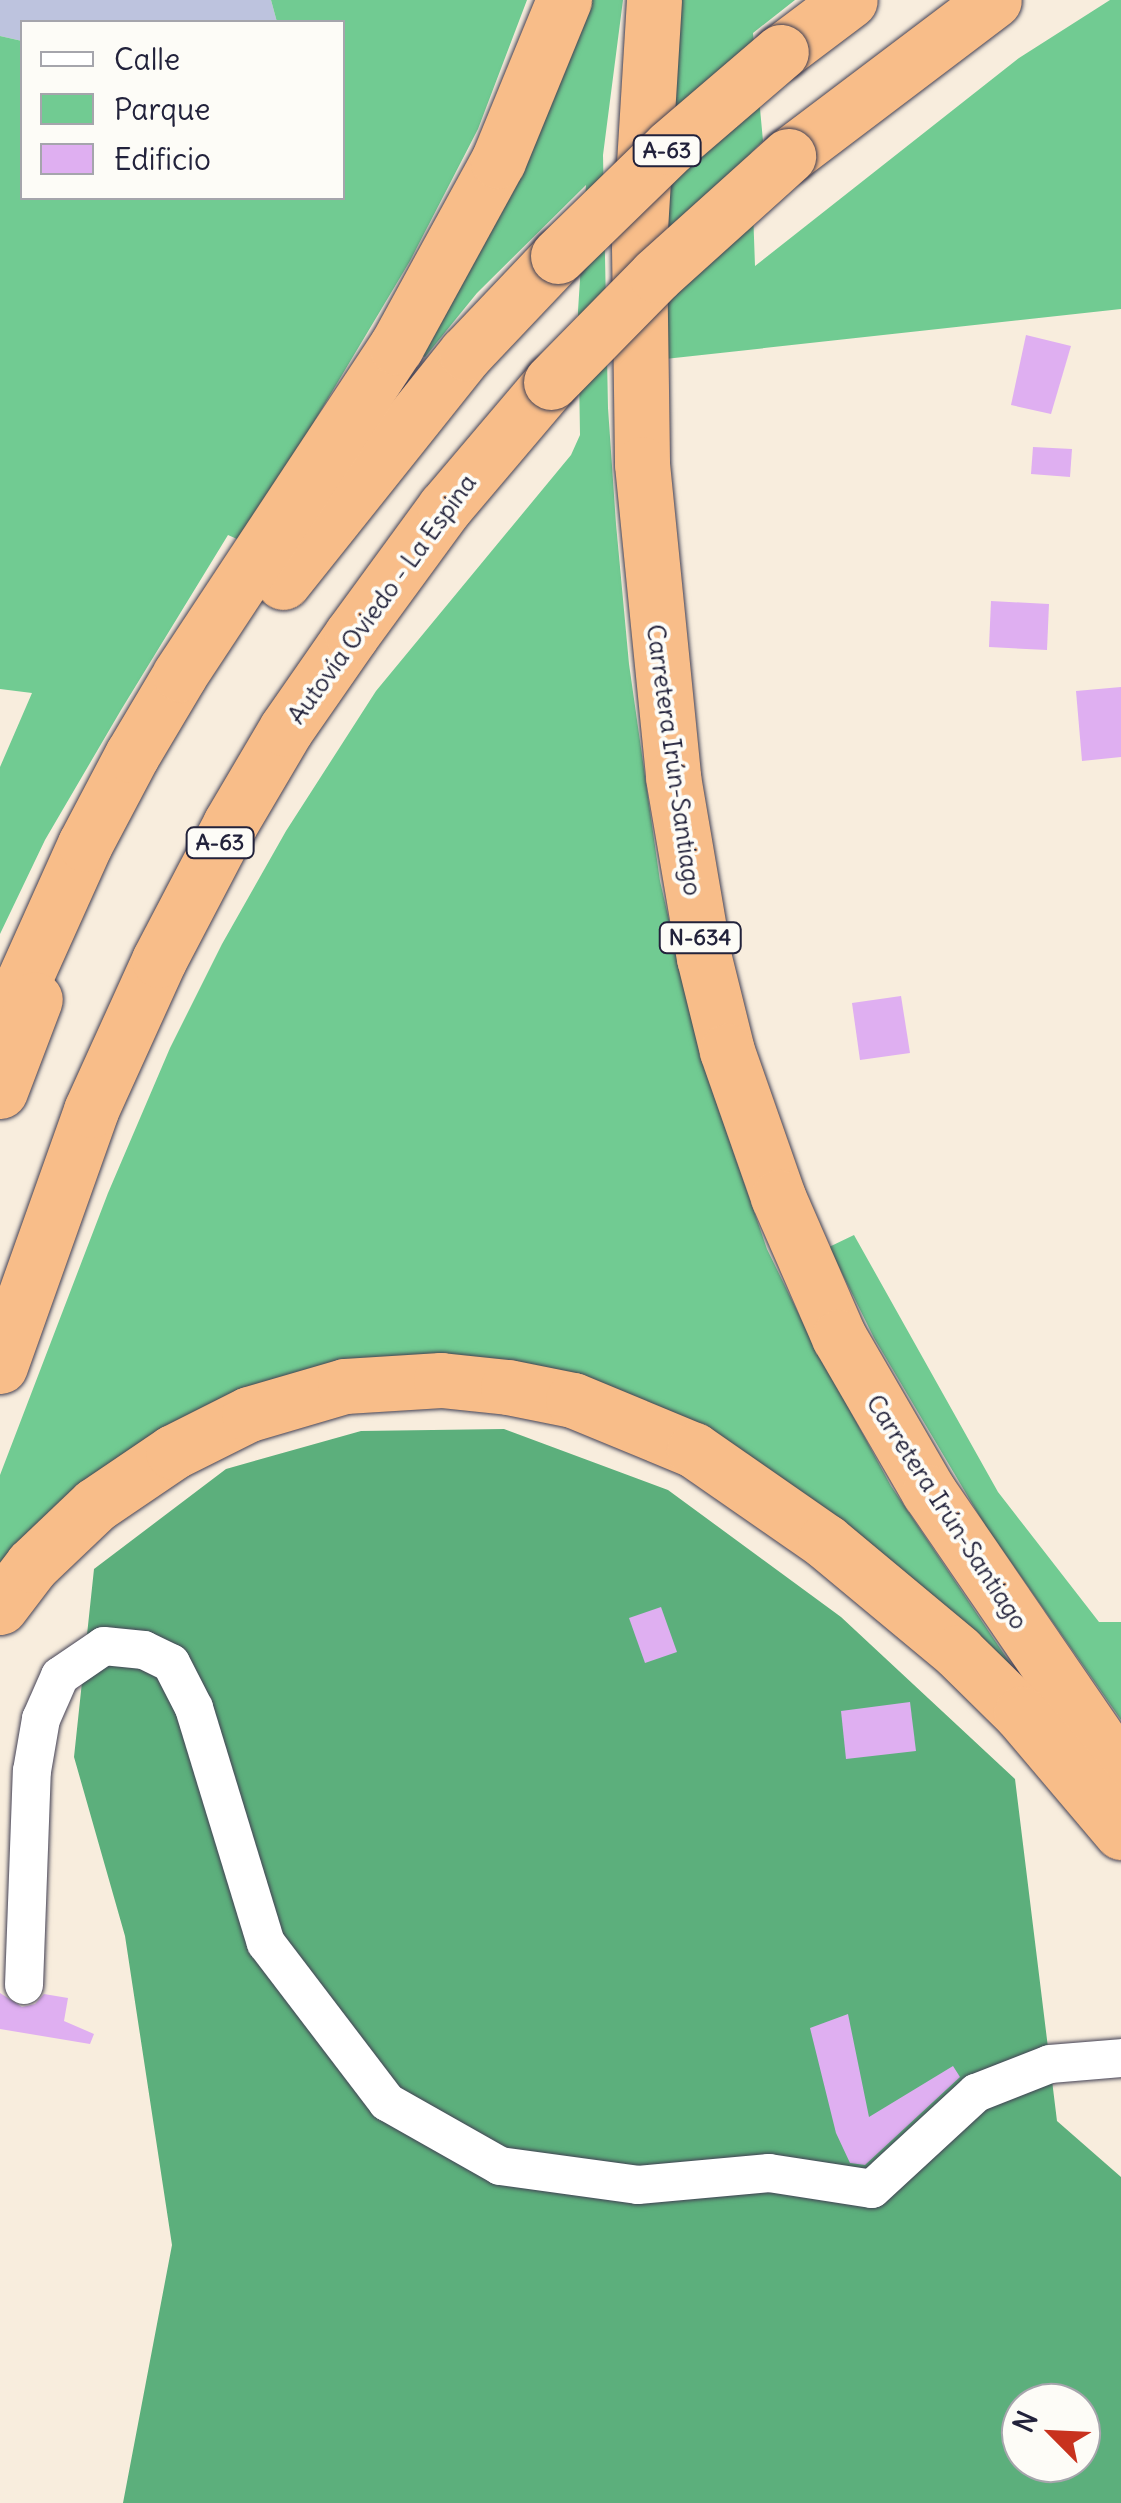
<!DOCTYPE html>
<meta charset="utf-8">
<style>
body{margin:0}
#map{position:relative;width:1121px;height:2503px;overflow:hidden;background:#f8eddd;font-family:Delius,sans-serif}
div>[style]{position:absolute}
.industrial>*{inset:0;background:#bdc3de}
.green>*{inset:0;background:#71cb92}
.forest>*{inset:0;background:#5caf7c}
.building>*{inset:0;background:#dfaff1}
.roads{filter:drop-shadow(0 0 2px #424053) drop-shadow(0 0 2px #424053)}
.minor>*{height:38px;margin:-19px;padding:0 19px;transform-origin:19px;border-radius:19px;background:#fff}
.highway>*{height:55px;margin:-27.5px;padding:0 27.5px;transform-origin:27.5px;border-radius:27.5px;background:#f8bd89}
.bridges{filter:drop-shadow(0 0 2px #424053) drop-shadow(0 0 2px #424053)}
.highway-bridge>*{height:55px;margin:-27.5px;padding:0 27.5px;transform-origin:27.5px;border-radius:27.5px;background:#f8bd89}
span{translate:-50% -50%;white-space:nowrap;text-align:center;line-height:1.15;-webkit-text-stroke:8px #fdfcf7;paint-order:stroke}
.shield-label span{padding:2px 8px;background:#fdfcf7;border:2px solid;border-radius:8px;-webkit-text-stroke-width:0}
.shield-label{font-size:22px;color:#22223b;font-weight:700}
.street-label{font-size:25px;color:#22223b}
.legend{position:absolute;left:20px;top:20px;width:325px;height:180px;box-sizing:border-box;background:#fdfcf7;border:2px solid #a5a5ac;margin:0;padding:12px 18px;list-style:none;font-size:30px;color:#22223b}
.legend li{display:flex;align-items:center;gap:20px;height:50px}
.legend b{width:50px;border:2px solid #a5a5ac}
.north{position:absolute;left:1001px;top:2383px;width:100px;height:100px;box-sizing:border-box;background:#fdfcf7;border:2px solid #a5a5ac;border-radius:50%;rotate:294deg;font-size:28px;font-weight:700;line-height:40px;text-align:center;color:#22223b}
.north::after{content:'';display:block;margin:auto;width:35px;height:45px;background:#c8321e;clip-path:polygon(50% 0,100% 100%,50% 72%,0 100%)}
</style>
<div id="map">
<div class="industrial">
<div style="clip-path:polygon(0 0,271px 0,277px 22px,22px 22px,22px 41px,0 36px)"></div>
</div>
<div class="green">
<div style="clip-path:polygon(271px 0,527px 0,478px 129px,410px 261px,286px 469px,237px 539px,228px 535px,121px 710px,45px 840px,0 934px,0 767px,32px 693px,0 689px,0 36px,22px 41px,22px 198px,342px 198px,342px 22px,277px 22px)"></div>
<div style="clip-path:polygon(585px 0,623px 0,603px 155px,608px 408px,616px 524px,629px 664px,660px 881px,702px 1061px,767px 1249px,807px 1331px,891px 1486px,1035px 1700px,769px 1477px,343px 1370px,0 1575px,0 1475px,108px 1193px,170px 1048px,222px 944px,286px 831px,376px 691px,571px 455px,580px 435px,578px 311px,586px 185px,477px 293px,425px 357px,421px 355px)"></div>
<div style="clip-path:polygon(680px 0,795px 0,753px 33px,763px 141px,751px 153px,755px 266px,1019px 58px,1110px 0,1121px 0,1121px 309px,665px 359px,672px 97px)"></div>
<div style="clip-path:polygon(854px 1235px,998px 1492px,1099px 1622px,1121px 1622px,1121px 1720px,983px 1522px,874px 1338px,829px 1247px)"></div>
</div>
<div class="forest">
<div style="clip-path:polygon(evenodd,504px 1429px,668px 1490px,841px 1617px,1015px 1779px,1057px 2121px,1121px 2177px,1121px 2503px,123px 2503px,172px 2245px,125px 1936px,74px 1757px,94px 1569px,226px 1469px,361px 1431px,504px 1429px,1021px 2403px,1081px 2403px,1081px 2463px,1021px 2463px,1021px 2403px)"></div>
</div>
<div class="building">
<div style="clip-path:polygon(1026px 335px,1071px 346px,1051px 414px,1011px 405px)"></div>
<div style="clip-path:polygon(1033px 447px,1072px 449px,1070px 477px,1031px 474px)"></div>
<div style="clip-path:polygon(991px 601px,1049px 604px,1047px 650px,989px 647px)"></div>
<div style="clip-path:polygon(1121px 687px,1121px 757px,1082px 761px,1076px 691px)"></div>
<div style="clip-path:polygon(901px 996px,910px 1053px,860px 1060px,852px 1003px)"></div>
<div style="clip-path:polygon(661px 1607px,677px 1652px,645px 1663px,629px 1618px)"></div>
<div style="clip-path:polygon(910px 1702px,916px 1751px,846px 1759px,841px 1711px)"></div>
<div style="clip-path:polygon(0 1993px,22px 2007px,35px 2004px,44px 1994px,68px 1998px,64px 2021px,94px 2034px,90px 2044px,0 2029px)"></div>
<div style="clip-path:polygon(848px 2014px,869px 2117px,953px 2066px,960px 2077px,865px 2165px,850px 2163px,836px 2133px,810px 2028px)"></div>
</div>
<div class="roads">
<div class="minor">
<div style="left:24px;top:1985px;width:214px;rotate:-87.9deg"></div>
<div style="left:32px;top:1771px;width:53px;rotate:-80.2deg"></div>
<div style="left:41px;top:1719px;width:47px;rotate:-66.2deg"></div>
<div style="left:60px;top:1676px;width:53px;rotate:-34.3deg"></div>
<div style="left:104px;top:1646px;width:40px;rotate:5.7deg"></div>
<div style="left:144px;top:1650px;width:30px;rotate:26deg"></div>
<div style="left:171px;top:1663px;width:51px;rotate:62.9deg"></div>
<div style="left:194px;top:1708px;width:246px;rotate:73deg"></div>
<div style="left:266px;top:1943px;width:200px;rotate:52.7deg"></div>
<div style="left:387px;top:2102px;width:130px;rotate:29.5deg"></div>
<div style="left:500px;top:2166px;width:139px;rotate:7.8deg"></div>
<div style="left:638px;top:2185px;width:132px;rotate:-5.2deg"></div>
<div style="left:769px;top:2173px;width:104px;rotate:8.8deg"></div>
<div style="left:872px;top:2189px;width:142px;rotate:-42.7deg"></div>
<div style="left:976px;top:2093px;width:79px;rotate:-21.4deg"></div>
<div style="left:1050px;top:2064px;width:71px;rotate:-4.8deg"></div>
</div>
<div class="highway">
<div style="left:654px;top:0;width:246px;rotate:93.5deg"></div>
<div style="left:639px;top:246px;width:218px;rotate:89.2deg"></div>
<div style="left:642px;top:464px;width:315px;rotate:84.3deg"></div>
<div style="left:673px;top:777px;width:184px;rotate:80.3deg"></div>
<div style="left:704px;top:958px;width:96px;rotate:76.1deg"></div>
<div style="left:727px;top:1051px;width:155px;rotate:70.7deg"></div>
<div style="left:778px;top:1197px;width:153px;rotate:66.5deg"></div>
<div style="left:839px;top:1337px;width:179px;rotate:59.9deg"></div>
<div style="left:929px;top:1492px;width:340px;rotate:55.6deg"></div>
<div style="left:781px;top:52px;width:86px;rotate:-37deg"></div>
<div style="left:788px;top:156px;width:258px;rotate:-37.1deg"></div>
<div style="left:283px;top:582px;width:293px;rotate:-51.4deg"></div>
<div style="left:466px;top:353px;width:134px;rotate:-46.5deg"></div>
<div style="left:0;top:1033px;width:207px;rotate:-65.8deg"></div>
<div style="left:85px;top:844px;width:101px;rotate:-62.2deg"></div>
<div style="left:132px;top:755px;width:94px;rotate:-59.3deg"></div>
<div style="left:180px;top:674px;width:392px;rotate:-56.6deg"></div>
<div style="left:396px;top:347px;width:212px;rotate:-61.3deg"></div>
<div style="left:498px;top:161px;width:174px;rotate:-67.7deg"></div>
<div style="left:0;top:1091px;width:98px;rotate:-69.2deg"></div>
<div style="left:0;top:1366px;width:272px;rotate:-70.4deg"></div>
<div style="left:91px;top:1110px;width:165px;rotate:-65.6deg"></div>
<div style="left:159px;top:960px;width:153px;rotate:-62.4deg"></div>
<div style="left:230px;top:824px;width:110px;rotate:-59.5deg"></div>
<div style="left:286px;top:729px;width:116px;rotate:-55.2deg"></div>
<div style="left:352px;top:634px;width:157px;rotate:-53.8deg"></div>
<div style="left:445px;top:507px;width:164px;rotate:-49.7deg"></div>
<div style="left:0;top:1607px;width:53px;rotate:-52.7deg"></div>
<div style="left:32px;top:1565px;width:87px;rotate:-43.6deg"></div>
<div style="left:95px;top:1505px;width:94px;rotate:-34.2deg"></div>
<div style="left:173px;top:1452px;width:85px;rotate:-26.6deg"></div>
<div style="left:249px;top:1414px;width:100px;rotate:-16.3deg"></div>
<div style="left:345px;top:1386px;width:96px;rotate:-3.6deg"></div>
<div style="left:441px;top:1380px;width:67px;rotate:6deg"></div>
<div style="left:508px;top:1387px;width:66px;rotate:11.3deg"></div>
<div style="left:573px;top:1400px;width:131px;rotate:22.5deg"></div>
<div style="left:694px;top:1450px;width:160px;rotate:34.8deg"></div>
<div style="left:825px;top:1541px;width:173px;rotate:39.8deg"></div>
<div style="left:958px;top:1652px;width:88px;rotate:44.5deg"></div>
<div style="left:1021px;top:1714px;width:155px;rotate:49.7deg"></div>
</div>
</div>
<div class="bridges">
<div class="highway-bridge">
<div style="left:558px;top:256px;width:156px;rotate:-44.2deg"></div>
<div style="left:670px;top:147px;width:146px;rotate:-40.6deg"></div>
<div style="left:551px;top:382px;width:150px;rotate:-45.5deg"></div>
<div style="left:656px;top:275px;width:178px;rotate:-42deg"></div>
</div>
</div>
<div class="shield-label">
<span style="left:667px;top:151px">A-63</span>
<span style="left:220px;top:843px">A-63</span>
<span style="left:700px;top:938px">N-634</span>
</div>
<div class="street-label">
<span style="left:382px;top:599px;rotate:-54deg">Autovía Oviedo - La Espina</span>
<span style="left:674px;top:760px;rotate:82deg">Carretera Irún-Santiago</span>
<span style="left:947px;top:1512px;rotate:57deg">Carretera Irún-Santiago</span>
</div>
<ul class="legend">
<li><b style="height:12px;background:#fff"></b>Calle</li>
<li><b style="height:28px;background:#71cb92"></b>Parque</li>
<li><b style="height:28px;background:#dfaff1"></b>Edificio</li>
</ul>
<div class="north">N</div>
</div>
